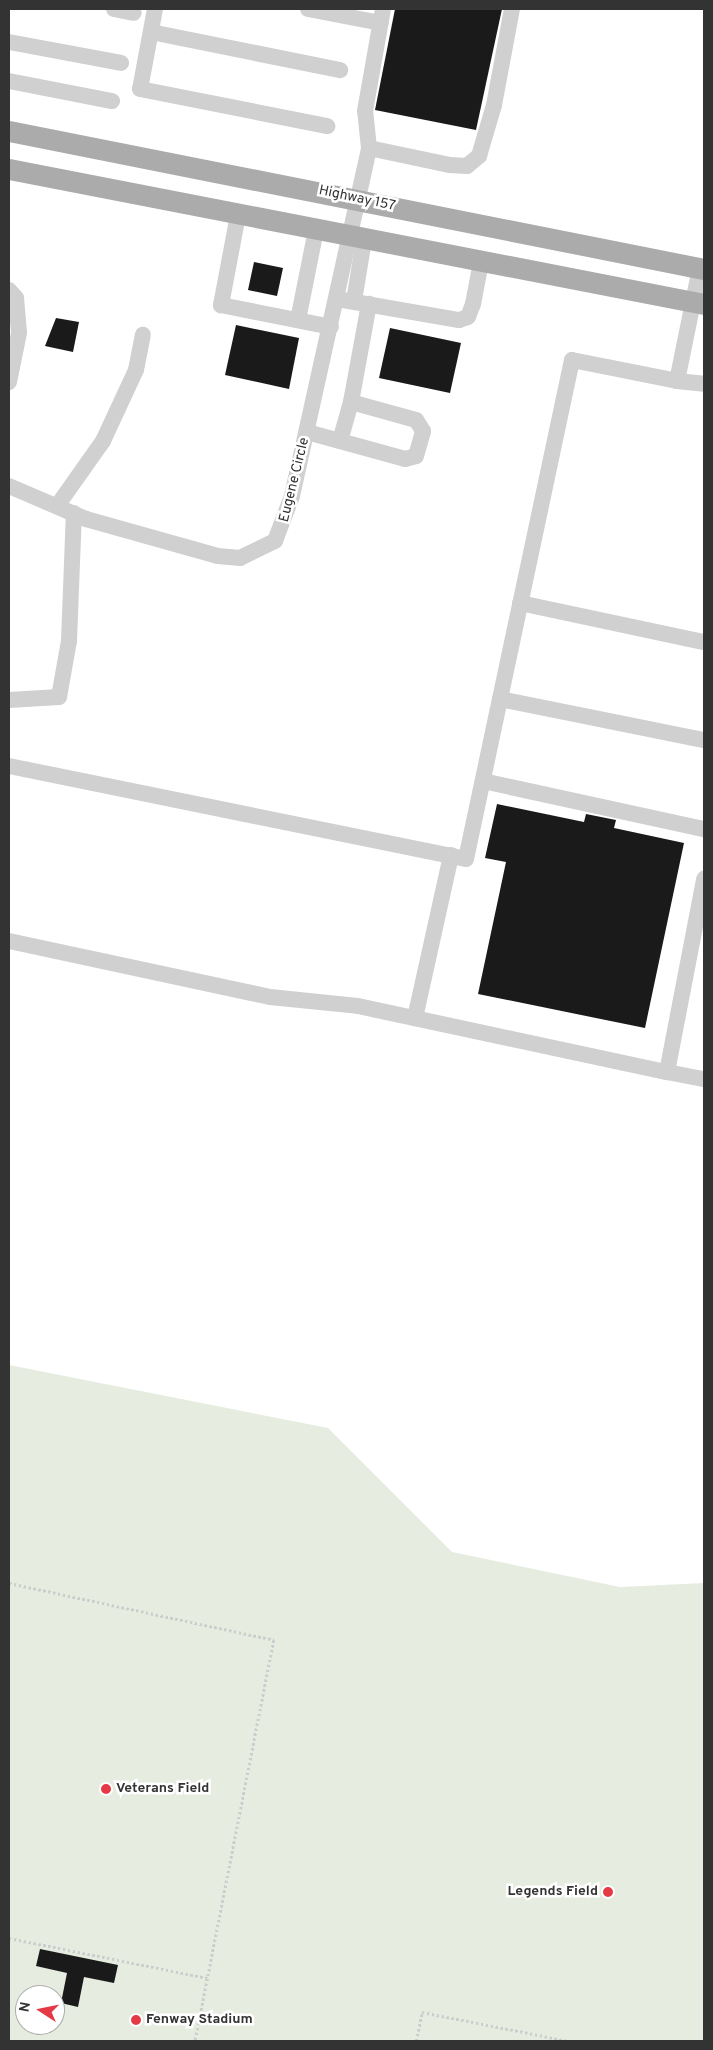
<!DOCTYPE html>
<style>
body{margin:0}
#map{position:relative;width:713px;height:2050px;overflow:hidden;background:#fff;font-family:Overpass,sans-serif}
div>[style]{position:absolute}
.green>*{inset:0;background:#e6ecdf}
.building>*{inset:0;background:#1a1a1a}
.path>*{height:2.5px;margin-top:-1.25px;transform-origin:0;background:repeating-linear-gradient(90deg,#cdcdcd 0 2.5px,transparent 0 5px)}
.minor>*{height:16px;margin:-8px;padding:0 8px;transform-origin:8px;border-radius:8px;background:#d0d0d0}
.major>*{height:21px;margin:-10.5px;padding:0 10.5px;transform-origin:10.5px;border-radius:10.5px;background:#ababab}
.dots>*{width:14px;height:14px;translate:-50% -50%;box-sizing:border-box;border:2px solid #fff;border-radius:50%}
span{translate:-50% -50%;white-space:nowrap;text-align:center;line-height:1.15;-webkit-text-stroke:5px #fff;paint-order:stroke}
.street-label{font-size:14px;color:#333}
.poi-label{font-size:14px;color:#333;font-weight:700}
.left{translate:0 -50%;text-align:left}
.right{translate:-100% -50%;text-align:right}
.frame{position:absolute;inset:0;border:10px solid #333;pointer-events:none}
.north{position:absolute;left:15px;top:1985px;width:50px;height:50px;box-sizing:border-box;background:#fff;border:1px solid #adadad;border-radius:50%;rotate:281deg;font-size:14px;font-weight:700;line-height:20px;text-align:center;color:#333}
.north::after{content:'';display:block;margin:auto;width:18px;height:22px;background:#e63946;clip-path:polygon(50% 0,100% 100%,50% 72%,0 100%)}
</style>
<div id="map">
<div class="green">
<div style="clip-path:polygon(evenodd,9px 1365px,328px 1428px,452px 1552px,620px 1587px,704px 1583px,704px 2041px,9px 2041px,9px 1365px,25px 1995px,55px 1995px,55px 2025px,25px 2025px,25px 1995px)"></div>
</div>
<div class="building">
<div style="clip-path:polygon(395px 9px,502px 9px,476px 130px,375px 110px)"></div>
<div style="clip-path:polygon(254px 262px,283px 268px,277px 296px,248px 290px)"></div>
<div style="clip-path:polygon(56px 318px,79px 322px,73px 352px,45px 346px)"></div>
<div style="clip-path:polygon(236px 325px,299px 338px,289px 389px,225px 375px)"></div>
<div style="clip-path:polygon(390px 328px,461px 343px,450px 393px,379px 378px)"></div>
<div style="clip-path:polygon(497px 804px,584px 822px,586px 814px,616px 820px,614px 828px,684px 843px,645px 1028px,478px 994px,506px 862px,485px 858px)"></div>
<div style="clip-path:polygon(40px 1949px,118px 1965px,114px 1983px,84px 1977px,78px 2007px,61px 2003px,67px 1973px,36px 1966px)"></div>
</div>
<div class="path">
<div style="left:9px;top:1583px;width:271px;rotate:12.1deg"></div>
<div style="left:274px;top:1640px;width:409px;rotate:101.1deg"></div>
<div style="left:9px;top:1938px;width:203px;rotate:11.4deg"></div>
<div style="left:416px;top:2041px;width:30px;rotate:-78deg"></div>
<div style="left:422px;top:2012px;width:150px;rotate:11.2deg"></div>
</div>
<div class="minor">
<div style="left:114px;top:9px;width:20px;rotate:11deg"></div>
<div style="left:155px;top:9px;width:81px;rotate:100.6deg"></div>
<div style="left:140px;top:89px;width:191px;rotate:11.2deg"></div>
<div style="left:308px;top:9px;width:74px;rotate:10.9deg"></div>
<div style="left:151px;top:32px;width:193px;rotate:11.4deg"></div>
<div style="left:9px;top:42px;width:114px;rotate:10.6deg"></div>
<div style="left:9px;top:81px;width:105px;rotate:11deg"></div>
<div style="left:369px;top:148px;width:37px;rotate:-96deg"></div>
<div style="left:365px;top:111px;width:104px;rotate:-80deg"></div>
<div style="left:238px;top:215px;width:92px;rotate:100.7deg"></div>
<div style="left:221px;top:305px;width:112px;rotate:11.3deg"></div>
<div style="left:9px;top:290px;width:11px;rotate:49deg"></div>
<div style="left:16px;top:298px;width:35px;rotate:85deg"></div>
<div style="left:19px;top:333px;width:50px;rotate:101.5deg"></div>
<div style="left:337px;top:299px;width:124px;rotate:9.8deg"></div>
<div style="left:459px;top:320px;width:9px;rotate:-18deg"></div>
<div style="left:468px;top:317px;width:14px;rotate:-69deg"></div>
<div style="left:473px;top:304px;width:43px;rotate:-79.2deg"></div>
<div style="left:354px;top:301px;width:62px;rotate:-80.7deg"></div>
<div style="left:298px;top:320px;width:92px;rotate:-78.7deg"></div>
<div style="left:677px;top:381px;width:27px;rotate:6deg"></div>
<div style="left:307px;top:432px;width:102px;rotate:15.4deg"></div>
<div style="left:405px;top:459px;width:11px;rotate:-15deg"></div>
<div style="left:416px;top:456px;width:26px;rotate:-74deg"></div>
<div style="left:423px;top:431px;width:13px;rotate:-122deg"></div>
<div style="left:416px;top:420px;width:67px;rotate:-164.5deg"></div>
<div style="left:351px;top:402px;width:100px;rotate:-79.6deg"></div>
<div style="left:340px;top:441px;width:41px;rotate:-74.2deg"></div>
<div style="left:9px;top:486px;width:84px;rotate:23.2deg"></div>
<div style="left:86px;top:519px;width:137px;rotate:15.7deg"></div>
<div style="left:218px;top:556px;width:22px;rotate:5deg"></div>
<div style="left:240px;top:558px;width:39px;rotate:-26deg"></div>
<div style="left:275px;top:541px;width:48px;rotate:-69.3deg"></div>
<div style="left:292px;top:496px;width:356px;rotate:-77.5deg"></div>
<div style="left:369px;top:148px;width:83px;rotate:11.9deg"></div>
<div style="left:450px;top:165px;width:17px;rotate:3deg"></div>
<div style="left:467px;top:166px;width:16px;rotate:-40deg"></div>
<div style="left:479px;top:156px;width:53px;rotate:-73.6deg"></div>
<div style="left:494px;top:105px;width:98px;rotate:-79.4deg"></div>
<div style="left:57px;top:506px;width:80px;rotate:-54.7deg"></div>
<div style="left:103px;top:441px;width:78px;rotate:-65.1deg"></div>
<div style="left:136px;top:370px;width:36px;rotate:-79deg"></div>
<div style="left:520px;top:603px;width:188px;rotate:12deg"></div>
<div style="left:500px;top:699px;width:208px;rotate:11.4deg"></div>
<div style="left:9px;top:700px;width:50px;rotate:-3.4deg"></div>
<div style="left:59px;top:697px;width:57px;rotate:-79.9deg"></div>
<div style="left:69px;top:641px;width:128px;rotate:-87.8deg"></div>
<div style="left:9px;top:766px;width:466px;rotate:11.5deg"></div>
<div style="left:466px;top:859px;width:510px;rotate:-78.01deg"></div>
<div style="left:572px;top:360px;width:107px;rotate:11.3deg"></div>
<div style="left:677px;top:381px;width:115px;rotate:-78.5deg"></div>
<div style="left:483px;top:781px;width:226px;rotate:12.3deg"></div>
<div style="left:9px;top:941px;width:267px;rotate:12.1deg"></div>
<div style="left:270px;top:997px;width:88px;rotate:5.8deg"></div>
<div style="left:358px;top:1006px;width:316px;rotate:12.1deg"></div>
<div style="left:667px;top:1072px;width:197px;rotate:-79.1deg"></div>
<div style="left:415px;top:1018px;width:167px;rotate:-77.5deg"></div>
<div style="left:667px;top:1072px;width:38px;rotate:11deg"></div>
</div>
<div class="major">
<div style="left:9px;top:131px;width:709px;rotate:11.23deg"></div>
<div style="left:9px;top:169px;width:708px;rotate:10.99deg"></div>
</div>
<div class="dots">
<div style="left:106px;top:1789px;background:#e63946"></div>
<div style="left:608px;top:1892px;background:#e63946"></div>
<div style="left:136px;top:2020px;background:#e63946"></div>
</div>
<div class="street-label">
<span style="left:357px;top:199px;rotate:12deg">Highway 157</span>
<span style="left:295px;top:480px;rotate:-76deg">Eugene Circle</span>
</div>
<div class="poi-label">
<span class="left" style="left:116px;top:1789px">Veterans Field</span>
<span class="right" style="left:598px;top:1892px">Legends Field</span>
<span class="left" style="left:146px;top:2020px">Fenway Stadium</span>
</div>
<div class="frame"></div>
<div class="north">N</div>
</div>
